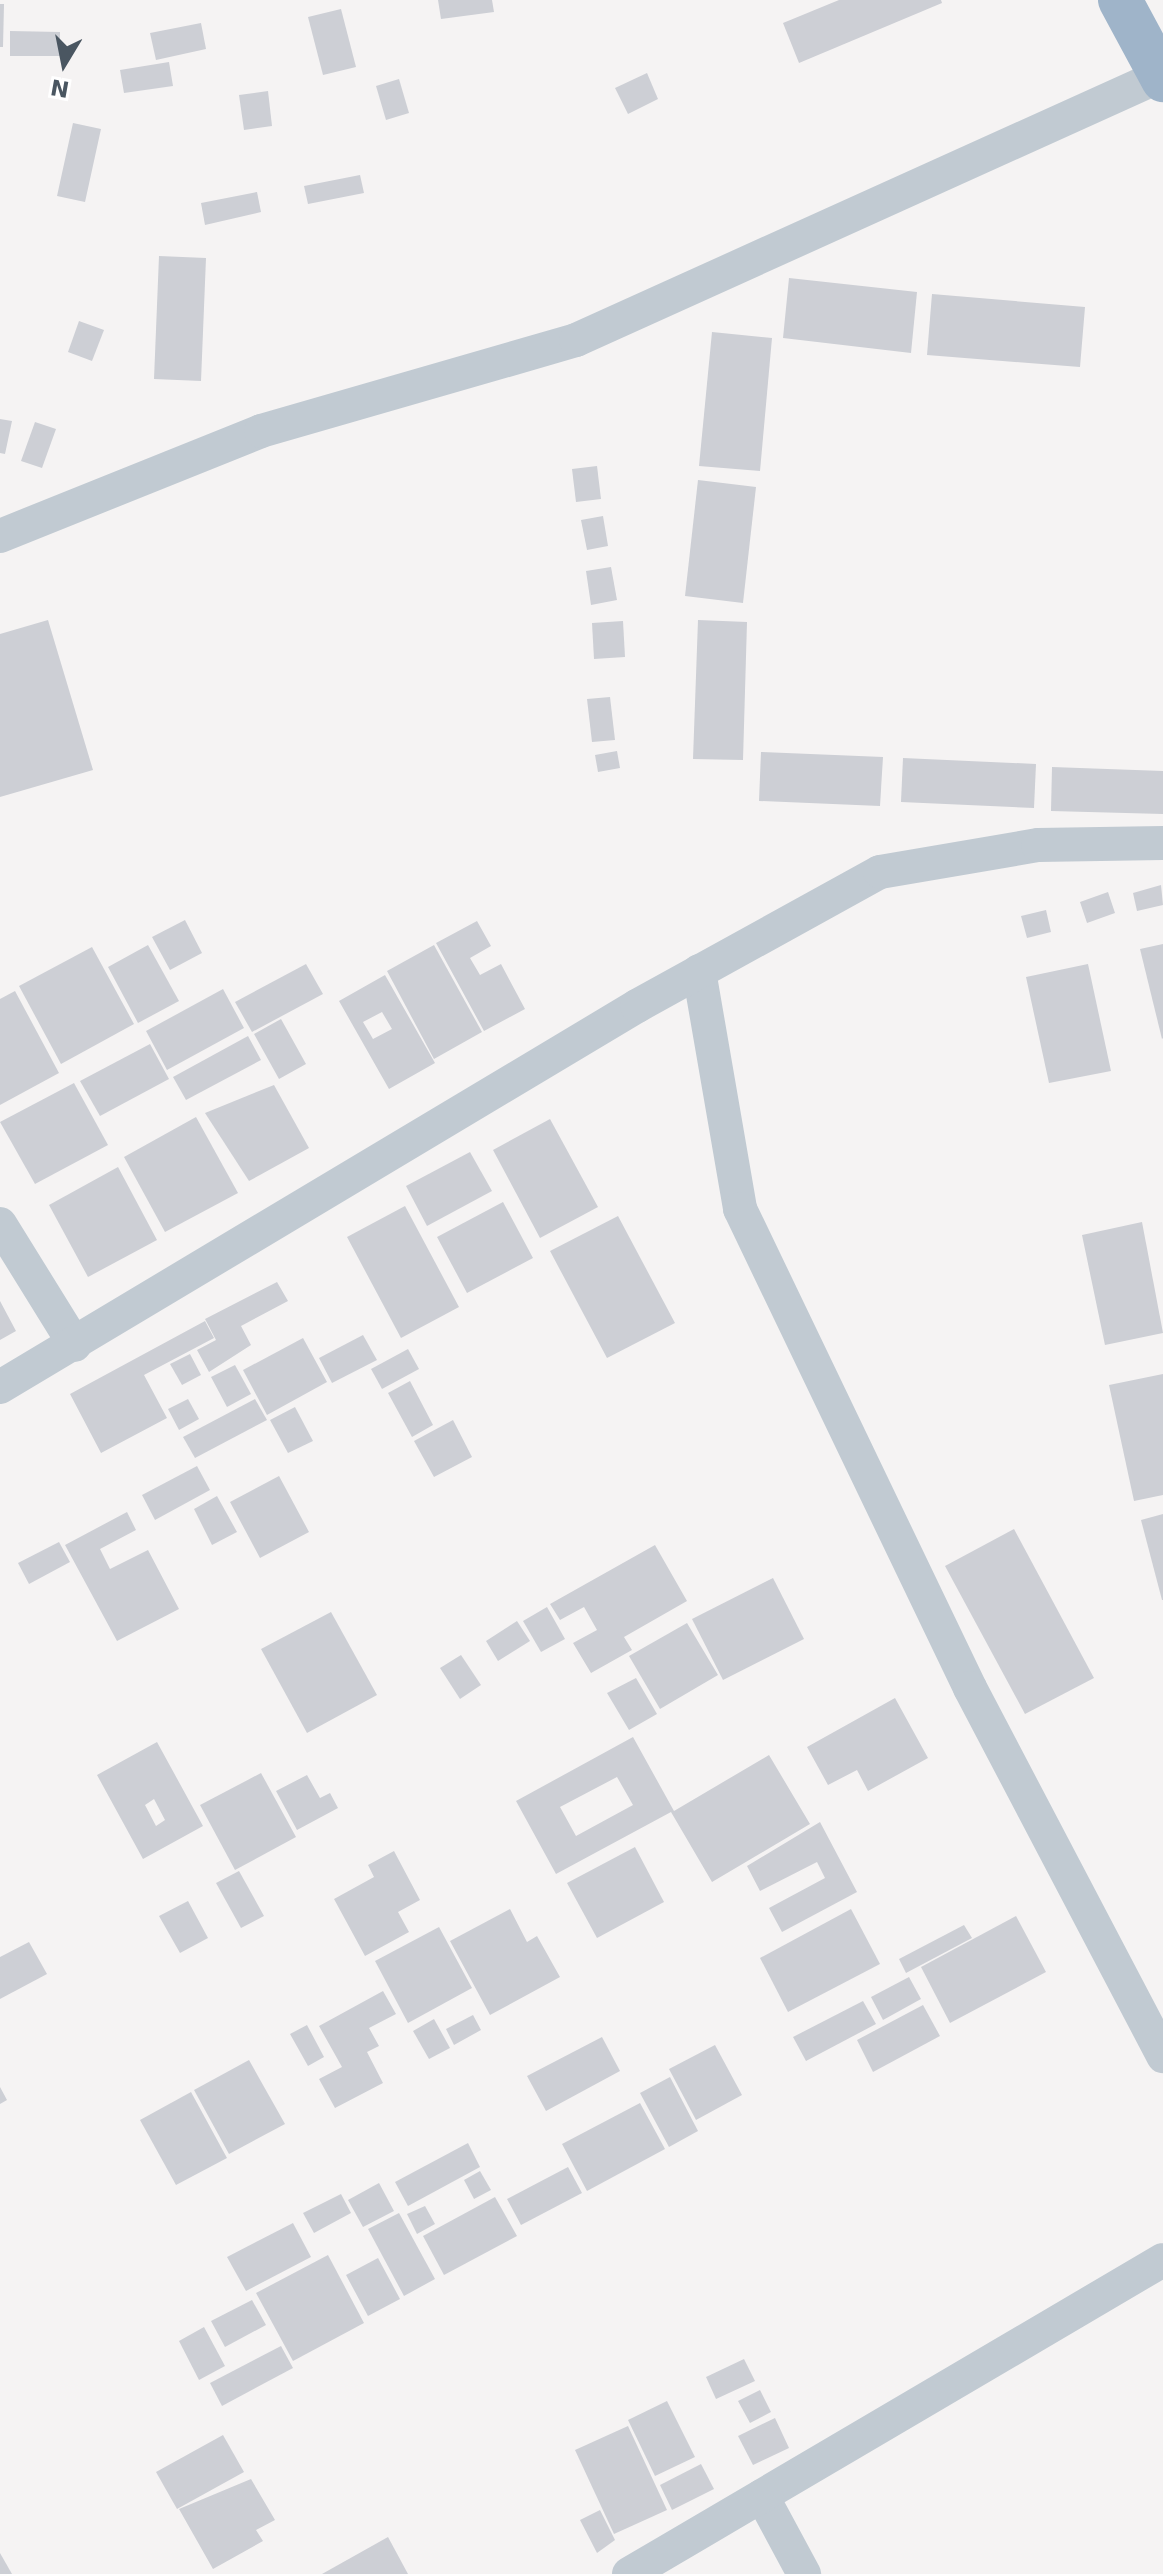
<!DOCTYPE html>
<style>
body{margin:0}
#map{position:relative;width:1163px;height:2574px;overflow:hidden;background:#f5f3f3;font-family:"DejaVu Sans",sans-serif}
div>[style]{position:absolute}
.building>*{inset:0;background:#cdcfd5}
.minor>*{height:34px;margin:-17px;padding:0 17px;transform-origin:17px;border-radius:17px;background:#c1cad2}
.trunk>*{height:44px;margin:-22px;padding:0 22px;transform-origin:22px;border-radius:22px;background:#9fb4c9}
span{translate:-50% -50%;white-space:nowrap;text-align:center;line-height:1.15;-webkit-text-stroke:6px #fff;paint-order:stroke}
.north{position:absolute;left:24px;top:24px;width:80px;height:80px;-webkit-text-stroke:6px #fff;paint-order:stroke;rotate:190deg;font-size:22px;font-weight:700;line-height:32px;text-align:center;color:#4a5661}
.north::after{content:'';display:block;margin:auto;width:28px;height:36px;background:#4a5661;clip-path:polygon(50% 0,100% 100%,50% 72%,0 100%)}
</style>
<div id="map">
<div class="building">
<div style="clip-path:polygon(438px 0,492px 0,494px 12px,441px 19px)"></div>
<div style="clip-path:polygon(839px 0,941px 0,942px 3px,799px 63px,783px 23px)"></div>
<div style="clip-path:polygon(0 4px,4px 4px,3px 47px,0 47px)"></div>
<div style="clip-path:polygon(341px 9px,356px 67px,323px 75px,308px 17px)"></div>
<div style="clip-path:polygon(201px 23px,206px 49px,156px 60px,150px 33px)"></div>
<div style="clip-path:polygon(10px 31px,60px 32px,60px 56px,10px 56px)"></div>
<div style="clip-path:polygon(169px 62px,173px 86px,124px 93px,120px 70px)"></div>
<div style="clip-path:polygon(647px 73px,658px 99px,628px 114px,615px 88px)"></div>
<div style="clip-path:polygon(399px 79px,409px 113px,386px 120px,376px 86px)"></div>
<div style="clip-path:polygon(268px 91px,272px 126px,244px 130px,239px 95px)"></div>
<div style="clip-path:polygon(73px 123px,101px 129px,85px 202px,57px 196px)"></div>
<div style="clip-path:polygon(360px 175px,364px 193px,308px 204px,304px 186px)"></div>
<div style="clip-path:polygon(257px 192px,261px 212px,205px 225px,201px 203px)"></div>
<div style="clip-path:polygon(159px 256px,206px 258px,201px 381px,154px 379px)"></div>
<div style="clip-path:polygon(789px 278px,917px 292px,911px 353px,783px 338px)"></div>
<div style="clip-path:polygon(932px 294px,1085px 307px,1080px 367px,927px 355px)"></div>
<div style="clip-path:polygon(79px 321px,104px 330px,92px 361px,68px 352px)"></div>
<div style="clip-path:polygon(712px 332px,772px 338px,760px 471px,699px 466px)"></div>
<div style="clip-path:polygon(0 419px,12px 421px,5px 454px,0 453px)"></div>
<div style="clip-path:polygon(35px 422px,56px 429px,42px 468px,21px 461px)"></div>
<div style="clip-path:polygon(597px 466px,601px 499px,576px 502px,572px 469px)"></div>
<div style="clip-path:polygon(698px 480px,756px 487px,743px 603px,685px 596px)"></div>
<div style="clip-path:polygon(603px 516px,608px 546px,587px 550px,581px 520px)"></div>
<div style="clip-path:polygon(611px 567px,617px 600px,591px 605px,586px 571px)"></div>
<div style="clip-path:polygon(48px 620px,93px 770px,0 797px,0 634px)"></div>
<div style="clip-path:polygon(698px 620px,747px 622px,743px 760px,693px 759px)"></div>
<div style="clip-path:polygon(623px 621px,625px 657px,594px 659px,592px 623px)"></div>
<div style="clip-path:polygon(610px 697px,615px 740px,592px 742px,587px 699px)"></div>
<div style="clip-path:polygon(617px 751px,620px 768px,598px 772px,595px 755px)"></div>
<div style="clip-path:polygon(761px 752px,883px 757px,880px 806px,759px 801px)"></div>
<div style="clip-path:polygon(903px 758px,1036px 764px,1034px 808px,901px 802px)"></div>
<div style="clip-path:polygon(1052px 767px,1163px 771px,1163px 814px,1051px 811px)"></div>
<div style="clip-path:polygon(1161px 885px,1163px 905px,1137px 911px,1133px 893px)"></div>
<div style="clip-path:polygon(1108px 892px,1115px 913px,1087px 923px,1080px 902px)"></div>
<div style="clip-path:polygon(1046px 910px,1051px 932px,1027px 938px,1021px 916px)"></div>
<div style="clip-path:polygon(185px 920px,202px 953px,170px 970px,152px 937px)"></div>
<div style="clip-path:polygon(477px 921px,491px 946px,470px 958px,480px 975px,501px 964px,525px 1009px,484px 1031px,436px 943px)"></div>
<div style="clip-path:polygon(1163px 944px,1163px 1038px,1162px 1039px,1140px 949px)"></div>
<div style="clip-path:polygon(148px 945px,179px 1001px,138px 1023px,108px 967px)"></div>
<div style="clip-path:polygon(434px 945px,482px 1032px,434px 1059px,387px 971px)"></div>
<div style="clip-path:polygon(92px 947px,134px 1024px,61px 1064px,19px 986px)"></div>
<div style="clip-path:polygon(306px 964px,323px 994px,252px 1032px,235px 1002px)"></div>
<div style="clip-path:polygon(1088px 964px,1111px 1071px,1049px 1083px,1026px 977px)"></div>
<div style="clip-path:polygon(evenodd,385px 975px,435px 1063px,389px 1089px,339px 1001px,385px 975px,382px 1012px,392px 1029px,373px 1039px,363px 1022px,382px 1012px)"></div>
<div style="clip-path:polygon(223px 989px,244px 1028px,167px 1070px,146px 1031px)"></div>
<div style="clip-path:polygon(15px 991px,59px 1073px,0 1105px,0 999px)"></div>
<div style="clip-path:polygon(281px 1019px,306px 1064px,279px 1079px,254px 1034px)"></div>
<div style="clip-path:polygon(248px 1036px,261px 1060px,186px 1100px,173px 1077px)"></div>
<div style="clip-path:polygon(150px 1044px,169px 1079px,100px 1116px,80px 1081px)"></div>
<div style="clip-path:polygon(74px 1083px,108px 1145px,35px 1184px,0 1122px)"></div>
<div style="clip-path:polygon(274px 1085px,309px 1148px,249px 1181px,205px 1113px)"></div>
<div style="clip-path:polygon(196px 1117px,238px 1193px,165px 1232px,124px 1157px)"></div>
<div style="clip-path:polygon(550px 1119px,598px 1207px,540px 1238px,493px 1150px)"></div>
<div style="clip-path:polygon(470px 1152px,492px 1191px,427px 1226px,406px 1186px)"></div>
<div style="clip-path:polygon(118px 1167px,157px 1240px,88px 1277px,49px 1205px)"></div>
<div style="clip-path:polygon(503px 1202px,533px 1258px,467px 1293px,437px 1237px)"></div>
<div style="clip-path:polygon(405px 1206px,459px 1307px,401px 1338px,347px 1237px)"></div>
<div style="clip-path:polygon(618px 1216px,675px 1323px,607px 1358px,550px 1251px)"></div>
<div style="clip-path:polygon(1142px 1222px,1163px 1333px,1105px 1345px,1082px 1235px)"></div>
<div style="clip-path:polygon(277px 1282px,288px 1301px,241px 1326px,251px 1345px,209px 1372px,197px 1350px,216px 1340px,205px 1319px)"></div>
<div style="clip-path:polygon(0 1301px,16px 1331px,0 1340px)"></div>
<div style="clip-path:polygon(205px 1321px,214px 1338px,144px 1375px,167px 1418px,101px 1453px,70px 1394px)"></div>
<div style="clip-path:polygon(363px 1335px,377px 1360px,332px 1383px,319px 1358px)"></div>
<div style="clip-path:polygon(303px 1338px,327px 1382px,267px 1415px,243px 1370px)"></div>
<div style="clip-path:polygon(408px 1349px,419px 1369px,382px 1389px,371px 1369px)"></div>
<div style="clip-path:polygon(190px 1354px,201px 1375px,182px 1385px,170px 1364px)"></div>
<div style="clip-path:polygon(235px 1365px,251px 1394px,227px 1407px,211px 1377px)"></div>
<div style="clip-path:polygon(1163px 1374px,1163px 1495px,1134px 1501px,1109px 1385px)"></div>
<div style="clip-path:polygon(410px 1381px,433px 1425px,412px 1437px,388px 1393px)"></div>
<div style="clip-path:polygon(188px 1399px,199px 1419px,179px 1430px,168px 1409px)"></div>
<div style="clip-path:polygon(255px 1399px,267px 1420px,195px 1458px,183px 1437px)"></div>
<div style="clip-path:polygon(295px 1407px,313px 1441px,288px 1453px,270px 1420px)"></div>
<div style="clip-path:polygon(453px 1420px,472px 1457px,434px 1477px,414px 1441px)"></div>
<div style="clip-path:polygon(197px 1466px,210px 1490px,155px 1520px,142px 1495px)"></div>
<div style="clip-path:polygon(279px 1476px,309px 1532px,260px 1558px,230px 1502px)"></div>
<div style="clip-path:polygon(217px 1496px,237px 1532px,212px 1545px,194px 1509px)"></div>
<div style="clip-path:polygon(127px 1512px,136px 1530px,100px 1549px,110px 1569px,148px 1550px,179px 1609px,117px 1641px,65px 1545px)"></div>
<div style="clip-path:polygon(1163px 1514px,1163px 1600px,1162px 1600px,1141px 1520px)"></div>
<div style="clip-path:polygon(1014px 1529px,1094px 1678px,1025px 1714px,945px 1566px)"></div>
<div style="clip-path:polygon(59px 1542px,70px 1562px,29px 1584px,18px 1563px)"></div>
<div style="clip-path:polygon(655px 1545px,687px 1601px,624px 1637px,632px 1650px,591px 1673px,573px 1643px,597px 1630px,584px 1607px,560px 1620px,550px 1604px)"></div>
<div style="clip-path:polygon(773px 1578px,804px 1639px,723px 1680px,692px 1619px)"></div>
<div style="clip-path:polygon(547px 1607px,565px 1639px,541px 1652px,523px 1621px)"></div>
<div style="clip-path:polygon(331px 1612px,377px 1695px,307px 1733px,261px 1649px)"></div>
<div style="clip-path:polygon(517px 1621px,530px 1641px,498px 1661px,486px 1641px)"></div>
<div style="clip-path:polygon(687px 1623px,718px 1675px,660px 1709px,629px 1656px)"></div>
<div style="clip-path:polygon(461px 1655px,481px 1685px,460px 1699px,440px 1668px)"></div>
<div style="clip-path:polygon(636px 1678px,657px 1714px,629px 1730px,607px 1693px)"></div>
<div style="clip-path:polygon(895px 1698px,928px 1758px,868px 1791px,857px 1770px,828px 1785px,807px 1747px)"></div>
<div style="clip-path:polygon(evenodd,633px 1737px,674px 1811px,769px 1755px,810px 1824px,712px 1882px,671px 1812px,556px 1874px,516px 1801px,633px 1737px,617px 1777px,633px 1805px,576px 1836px,560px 1807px,617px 1777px)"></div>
<div style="clip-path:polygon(evenodd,157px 1742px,203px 1826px,143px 1859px,97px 1775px,157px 1742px,154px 1799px,165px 1820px,156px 1826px,145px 1805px,154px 1799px)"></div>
<div style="clip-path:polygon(261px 1773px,296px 1837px,235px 1870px,200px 1805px)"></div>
<div style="clip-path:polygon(307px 1775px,320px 1798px,330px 1793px,338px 1808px,297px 1830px,276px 1791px)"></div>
<div style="clip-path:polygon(820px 1822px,857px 1892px,782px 1932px,769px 1908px,825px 1878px,817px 1862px,760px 1891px,747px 1866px)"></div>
<div style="clip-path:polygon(635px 1847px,664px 1902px,597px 1938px,567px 1883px)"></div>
<div style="clip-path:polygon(394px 1851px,420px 1900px,398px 1912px,409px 1932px,365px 1956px,334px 1899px,374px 1877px,368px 1865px)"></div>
<div style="clip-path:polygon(239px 1871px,264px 1916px,241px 1928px,216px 1883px)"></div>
<div style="clip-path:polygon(188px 1901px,208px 1938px,180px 1953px,159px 1916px)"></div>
<div style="clip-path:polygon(510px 1909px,527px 1942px,537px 1936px,560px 1977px,490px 2015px,450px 1941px)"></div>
<div style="clip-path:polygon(851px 1909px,880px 1964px,788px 2012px,760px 1958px)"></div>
<div style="clip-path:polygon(1016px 1916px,1046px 1972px,950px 2023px,921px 1967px)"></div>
<div style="clip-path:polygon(964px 1925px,972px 1938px,906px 1973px,899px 1959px)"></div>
<div style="clip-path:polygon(439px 1927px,472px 1988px,408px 2023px,375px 1961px)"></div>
<div style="clip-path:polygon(29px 1942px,47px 1974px,0 1999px,0 1957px)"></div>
<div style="clip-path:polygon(909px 1977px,921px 1999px,883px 2020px,871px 1997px)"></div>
<div style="clip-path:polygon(383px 1991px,396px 2014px,369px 2028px,379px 2046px,367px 2052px,383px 2083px,335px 2108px,319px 2079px,342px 2067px,319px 2026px)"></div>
<div style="clip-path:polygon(863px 2001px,876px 2024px,806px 2061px,793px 2037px)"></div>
<div style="clip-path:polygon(923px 2005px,940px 2036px,873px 2072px,857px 2040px)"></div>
<div style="clip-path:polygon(473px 2015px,481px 2030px,454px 2045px,446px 2029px)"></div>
<div style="clip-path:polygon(434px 2019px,450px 2048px,429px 2059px,413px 2031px)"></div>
<div style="clip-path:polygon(307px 2025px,324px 2057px,308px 2066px,290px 2034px)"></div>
<div style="clip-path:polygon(602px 2037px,620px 2071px,546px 2111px,527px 2076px)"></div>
<div style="clip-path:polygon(715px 2045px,742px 2095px,696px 2120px,669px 2069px)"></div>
<div style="clip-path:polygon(249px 2060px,285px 2124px,229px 2154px,194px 2090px)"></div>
<div style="clip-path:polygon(670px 2077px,698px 2131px,669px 2147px,640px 2093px)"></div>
<div style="clip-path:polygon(0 2087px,7px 2100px,0 2104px)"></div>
<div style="clip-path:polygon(191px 2092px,227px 2158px,176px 2185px,140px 2120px)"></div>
<div style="clip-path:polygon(640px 2103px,665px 2149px,587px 2191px,562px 2144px)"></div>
<div style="clip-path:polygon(468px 2143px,480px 2167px,408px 2206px,395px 2182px)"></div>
<div style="clip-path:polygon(568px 2167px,582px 2193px,521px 2225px,507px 2199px)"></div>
<div style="clip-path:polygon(480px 2171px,491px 2190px,474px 2199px,464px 2180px)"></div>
<div style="clip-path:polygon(379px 2183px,394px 2211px,363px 2227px,348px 2200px)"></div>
<div style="clip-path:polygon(341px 2194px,351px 2213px,314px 2233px,303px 2213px)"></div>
<div style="clip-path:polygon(495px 2197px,517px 2236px,444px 2275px,423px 2236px)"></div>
<div style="clip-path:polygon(425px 2206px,435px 2224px,417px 2234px,407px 2214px)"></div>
<div style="clip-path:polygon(399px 2213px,435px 2279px,404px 2296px,368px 2229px)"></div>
<div style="clip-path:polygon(293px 2223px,311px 2257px,246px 2291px,227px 2257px)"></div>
<div style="clip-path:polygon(328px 2255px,364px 2323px,293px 2361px,256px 2293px)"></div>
<div style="clip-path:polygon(378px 2258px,400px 2299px,368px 2316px,346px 2275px)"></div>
<div style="clip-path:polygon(252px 2300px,266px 2325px,225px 2347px,211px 2321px)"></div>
<div style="clip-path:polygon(204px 2327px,225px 2366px,199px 2380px,179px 2341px)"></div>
<div style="clip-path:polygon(281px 2346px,293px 2368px,222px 2406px,210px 2383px)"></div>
<div style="clip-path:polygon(744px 2359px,755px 2381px,716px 2399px,706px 2377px)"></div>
<div style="clip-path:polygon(760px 2390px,771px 2412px,750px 2423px,738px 2401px)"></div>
<div style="clip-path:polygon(667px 2401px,695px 2457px,655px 2476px,628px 2420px)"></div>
<div style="clip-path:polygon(775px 2418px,789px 2448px,753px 2465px,738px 2436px)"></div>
<div style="clip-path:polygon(628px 2426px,667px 2510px,614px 2534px,575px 2450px)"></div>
<div style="clip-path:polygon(223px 2435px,244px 2472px,177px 2509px,156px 2472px)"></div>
<div style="clip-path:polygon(701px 2464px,714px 2489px,672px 2510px,660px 2485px)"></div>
<div style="clip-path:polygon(251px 2479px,275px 2520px,256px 2530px,263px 2541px,213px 2569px,179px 2509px)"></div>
<div style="clip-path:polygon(600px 2510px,615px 2540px,597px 2553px,580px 2520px)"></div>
<div style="clip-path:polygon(388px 2537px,408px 2574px,322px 2574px)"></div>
<div style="clip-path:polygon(0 2553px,12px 2574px,0 2574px)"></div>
</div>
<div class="minor">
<div style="left:0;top:536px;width:281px;rotate:-21.9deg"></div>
<div style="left:261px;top:431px;width:328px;rotate:-16.1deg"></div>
<div style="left:576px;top:340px;width:641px;rotate:-24.33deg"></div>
<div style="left:699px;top:971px;width:242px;rotate:80.2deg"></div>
<div style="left:740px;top:1209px;width:531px;rotate:64.35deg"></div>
<div style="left:970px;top:1688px;width:416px;rotate:62.3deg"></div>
<div style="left:0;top:1224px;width:142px;rotate:58.2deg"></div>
<div style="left:0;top:1387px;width:742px;rotate:-30.88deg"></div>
<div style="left:637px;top:1006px;width:277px;rotate:-28.9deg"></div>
<div style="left:880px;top:872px;width:160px;rotate:-9.7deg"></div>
<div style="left:1038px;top:845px;width:125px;rotate:-0.9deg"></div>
<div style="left:762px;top:2496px;width:89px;rotate:61.7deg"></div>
<div style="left:629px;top:2574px;width:619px;rotate:-30.46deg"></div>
</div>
<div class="trunk">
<div style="left:1120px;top:0;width:91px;rotate:61.7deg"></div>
</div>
<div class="north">N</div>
</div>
